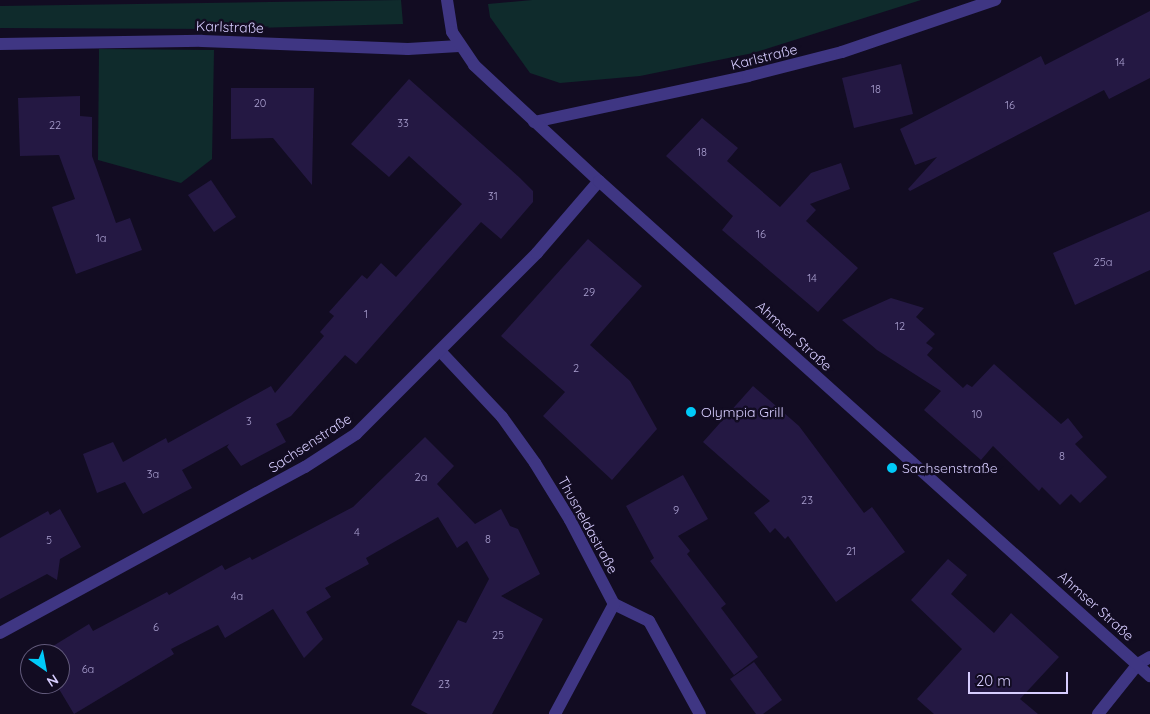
<!DOCTYPE html>
<meta charset="utf-8">
<style>
body{margin:0}
#map{position:relative;width:1150px;height:714px;overflow:hidden;background:#120c22;font-family:Quicksand,sans-serif}
div>[style]{position:absolute}
.green>*{inset:0;background:#0f2b2c}
.building>*{inset:0;background:#241843}
.service>*{height:12px;margin:-6px;padding:0 6px;transform-origin:6px;border-radius:6px;background:#3f3683}
.minor>*{height:12px;margin:-6px;padding:0 6px;transform-origin:6px;border-radius:6px;background:#3f3683}
.tertiary>*{height:12px;margin:-6px;padding:0 6px;transform-origin:6px;border-radius:6px;background:#3f3683}
.dots>*{width:14px;height:14px;translate:-50% -50%;box-sizing:border-box;border:2px solid #120c22;border-radius:50%}
span{translate:-50% -50%;white-space:nowrap;text-align:center;line-height:1.15;-webkit-text-stroke:5px #120c22;paint-order:stroke}
.number-label{font-size:11px;color:#aaa0d0}
.number-label span{-webkit-text-stroke-width:0}
.street-label{font-size:14px;color:#d7cdff}
.poi-label{font-size:14px;color:#d7cdff}
.left{translate:0 -50%;text-align:left}
.north{position:absolute;left:20px;top:644px;width:50px;height:50px;box-sizing:border-box;background:#120c22;border:1px solid #61597a;border-radius:50%;rotate:147deg;font-size:14px;font-weight:700;line-height:20px;text-align:center;color:#d7cdff}
.north::after{content:'';display:block;margin:auto;width:18px;height:22px;background:#00caf8;clip-path:polygon(50% 0,100% 100%,50% 72%,0 100%)}
.scale{position:absolute;left:968px;top:672px;width:100px;height:22px;box-sizing:border-box;border:2px solid #d7cdff;border-top:0;padding-left:6px;font-size:15px;line-height:18px;white-space:nowrap;color:#d7cdff;-webkit-text-stroke:4px #120c22;paint-order:stroke}
</style>
<div id="map">
<div class="green">
<div style="clip-path:polygon(401px 0,403px 24px,216px 29px,0 28px,0 6px)"></div>
<div style="clip-path:polygon(532px 0,921px 0,753px 53px,640px 76px,560px 83px,530px 73px,490px 17px,488px 4px)"></div>
<div style="clip-path:polygon(99px 49px,214px 50px,212px 159px,181px 183px,98px 160px)"></div>
</div>
<div class="building">
<div style="clip-path:polygon(1150px 11px,1150px 78px,1109px 99px,1104px 90px,910px 191px,908px 189px,937px 157px,915px 165px,900px 129px,1041px 56px,1045px 65px)"></div>
<div style="clip-path:polygon(901px 64px,913px 114px,854px 128px,842px 78px)"></div>
<div style="clip-path:polygon(409px 79px,520px 178px,533px 191px,533px 202px,501px 239px,481px 222px,356px 364px,345px 355px,291px 416px,276px 424px,286px 442px,241px 466px,227px 447px,229px 444px,182px 470px,192px 488px,143px 514px,125px 482px,97px 493px,83px 454px,113px 442px,123px 462px,166px 438px,168px 443px,271px 386px,275px 393px,324px 336px,320px 332px,334px 316px,329px 312px,362px 275px,367px 279px,381px 263px,396px 277px,462px 204px,409px 156px,389px 177px,351px 144px)"></div>
<div style="clip-path:polygon(231px 88px,314px 88px,312px 185px,273px 138px,231px 139px)"></div>
<div style="clip-path:polygon(80px 96px,80px 116px,92px 117px,92px 156px,116px 223px,130px 218px,142px 250px,76px 274px,52px 207px,75px 199px,59px 155px,20px 156px,18px 98px)"></div>
<div style="clip-path:polygon(702px 118px,738px 148px,727px 161px,780px 207px,811px 173px,841px 163px,850px 189px,810px 204px,816px 210px,806px 221px,858px 268px,818px 312px,722px 230px,733px 216px,666px 156px)"></div>
<div style="clip-path:polygon(211px 180px,236px 217px,214px 232px,188px 195px)"></div>
<div style="clip-path:polygon(1150px 211px,1150px 270px,1075px 305px,1053px 253px)"></div>
<div style="clip-path:polygon(588px 239px,642px 286px,590px 345px,630px 381px,657px 429px,612px 480px,543px 416px,565px 392px,501px 336px)"></div>
<div style="clip-path:polygon(891px 298px,924px 308px,916px 317px,935px 334px,926px 343px,933px 348px,927px 355px,963px 388px,967px 384px,972px 387px,994px 364px,1061px 424px,1068px 418px,1083px 437px,1075px 444px,1107px 477px,1080px 503px,1071px 494px,1060px 505px,1042px 487px,1039px 491px,993px 446px,981px 460px,924px 410px,941px 391px,877px 350px,842px 320px)"></div>
<div style="clip-path:polygon(753px 386px,799px 426px,864px 513px,872px 507px,905px 552px,836px 602px,788px 536px,785px 539px,775px 528px,770px 533px,754px 513px,770px 501px,703px 442px)"></div>
<div style="clip-path:polygon(425px 437px,454px 466px,437px 484px,475px 524px,501px 509px,510px 526px,518px 529px,540px 574px,501px 596px,543px 619px,492px 714px,428px 714px,411px 705px,458px 620px,466px 623px,489px 579px,467px 541px,457px 548px,438px 517px,366px 558px,369px 564px,325px 588px,331px 597px,306px 612px,323px 639px,304px 658px,273px 609px,225px 638px,218px 625px,171px 649px,174px 654px,74px 714px,56px 684px,60px 684px,60px 654px,40px 654px,89px 624px,93px 631px,167px 592px,169px 595px,222px 565px,225px 570px,250px 557px,252px 560px,353px 507px)"></div>
<div style="clip-path:polygon(683px 475px,708px 519px,678px 536px,690px 551px,687px 554px,726px 604px,721px 608px,758px 657px,734px 675px,650px 561px,654px 558px,626px 506px)"></div>
<div style="clip-path:polygon(60px 509px,81px 547px,60px 559px,57px 580px,47px 574px,0 599px,0 538px,48px 511px,50px 515px)"></div>
<div style="clip-path:polygon(948px 559px,967px 575px,951px 594px,994px 633px,1011px 613px,1059px 657px,1020px 699px,1038px 714px,934px 714px,917px 699px,962px 649px,911px 600px)"></div>
<div style="clip-path:polygon(754px 662px,782px 700px,763px 714px,756px 714px,730px 679px)"></div>
</div>
<div class="service">
<div style="left:614px;top:604px;width:39px;rotate:26deg"></div>
<div style="left:649px;top:621px;width:106px;rotate:61.3deg"></div>
</div>
<div class="minor">
<div style="left:0;top:44px;width:202px;rotate:-0.9deg"></div>
<div style="left:202px;top:41px;width:206px;rotate:2.2deg"></div>
<div style="left:408px;top:49px;width:51px;rotate:-3.4deg"></div>
<div style="left:534px;top:122px;width:219px;rotate:-12.1deg"></div>
<div style="left:748px;top:76px;width:97px;rotate:-14.3deg"></div>
<div style="left:842px;top:52px;width:162px;rotate:-18.8deg"></div>
<div style="left:441px;top:352px;width:89px;rotate:46.8deg"></div>
<div style="left:502px;top:417px;width:57px;rotate:54.3deg"></div>
<div style="left:535px;top:463px;width:67px;rotate:58.4deg"></div>
<div style="left:570px;top:520px;width:95px;rotate:62.4deg"></div>
<div style="left:614px;top:604px;width:125px;rotate:118.2deg"></div>
<div style="left:0;top:633px;width:347px;rotate:-28.6deg"></div>
<div style="left:305px;top:467px;width:61px;rotate:-32.9deg"></div>
<div style="left:356px;top:434px;width:256px;rotate:-45deg"></div>
<div style="left:537px;top:253px;width:95px;rotate:-49.3deg"></div>
<div style="left:1098px;top:714px;width:64px;rotate:-51.3deg"></div>
<div style="left:1138px;top:664px;width:14px;rotate:-30deg"></div>
</div>
<div class="tertiary">
<div style="left:447px;top:0;width:32px;rotate:81deg"></div>
<div style="left:452px;top:32px;width:40px;rotate:56deg"></div>
<div style="left:474px;top:65px;width:171px;rotate:42.9deg"></div>
<div style="left:599px;top:181px;width:741px;rotate:41.94deg"></div>
</div>
<div class="dots">
<div style="left:691px;top:412px;background:#00caf8"></div>
<div style="left:892px;top:468px;background:#00caf8"></div>
</div>
<div class="number-label">
<span style="left:1120px;top:62px">14</span>
<span style="left:876px;top:89px">18</span>
<span style="left:260px;top:103px">20</span>
<span style="left:1010px;top:105px">16</span>
<span style="left:403px;top:123px">33</span>
<span style="left:55px;top:125px">22</span>
<span style="left:702px;top:152px">18</span>
<span style="left:493px;top:196px">31</span>
<span style="left:761px;top:234px">16</span>
<span style="left:101px;top:238px">1a</span>
<span style="left:1103px;top:262px">25a</span>
<span style="left:812px;top:278px">14</span>
<span style="left:589px;top:292px">29</span>
<span style="left:366px;top:314px">1</span>
<span style="left:900px;top:326px">12</span>
<span style="left:576px;top:368px">2</span>
<span style="left:977px;top:414px">10</span>
<span style="left:249px;top:421px">3</span>
<span style="left:1062px;top:456px">8</span>
<span style="left:153px;top:474px">3a</span>
<span style="left:421px;top:477px">2a</span>
<span style="left:807px;top:500px">23</span>
<span style="left:676px;top:510px">9</span>
<span style="left:357px;top:532px">4</span>
<span style="left:488px;top:539px">8</span>
<span style="left:49px;top:540px">5</span>
<span style="left:851px;top:551px">21</span>
<span style="left:237px;top:596px">4a</span>
<span style="left:156px;top:627px">6</span>
<span style="left:498px;top:635px">25</span>
<span style="left:88px;top:669px">6a</span>
<span style="left:444px;top:684px">23</span>
</div>
<div class="street-label">
<span style="left:230px;top:27px;rotate:2deg">Karlstraße</span>
<span style="left:764px;top:57px;rotate:-14deg">Karlstraße</span>
<span style="left:794px;top:336px;rotate:42deg">Ahmser Straße</span>
<span style="left:310px;top:443px;rotate:-33deg">Sachsenstraße</span>
<span style="left:588px;top:525px;rotate:61deg">Thusneldastraße</span>
<span style="left:1096px;top:606px;rotate:42deg">Ahmser Straße</span>
</div>
<div class="poi-label">
<span class="left" style="left:701px;top:412px">Olympia Grill</span>
<span class="left" style="left:902px;top:468px">Sachsenstraße</span>
</div>
<div class="north">N</div>
<div class="scale">20 m</div>
</div>
